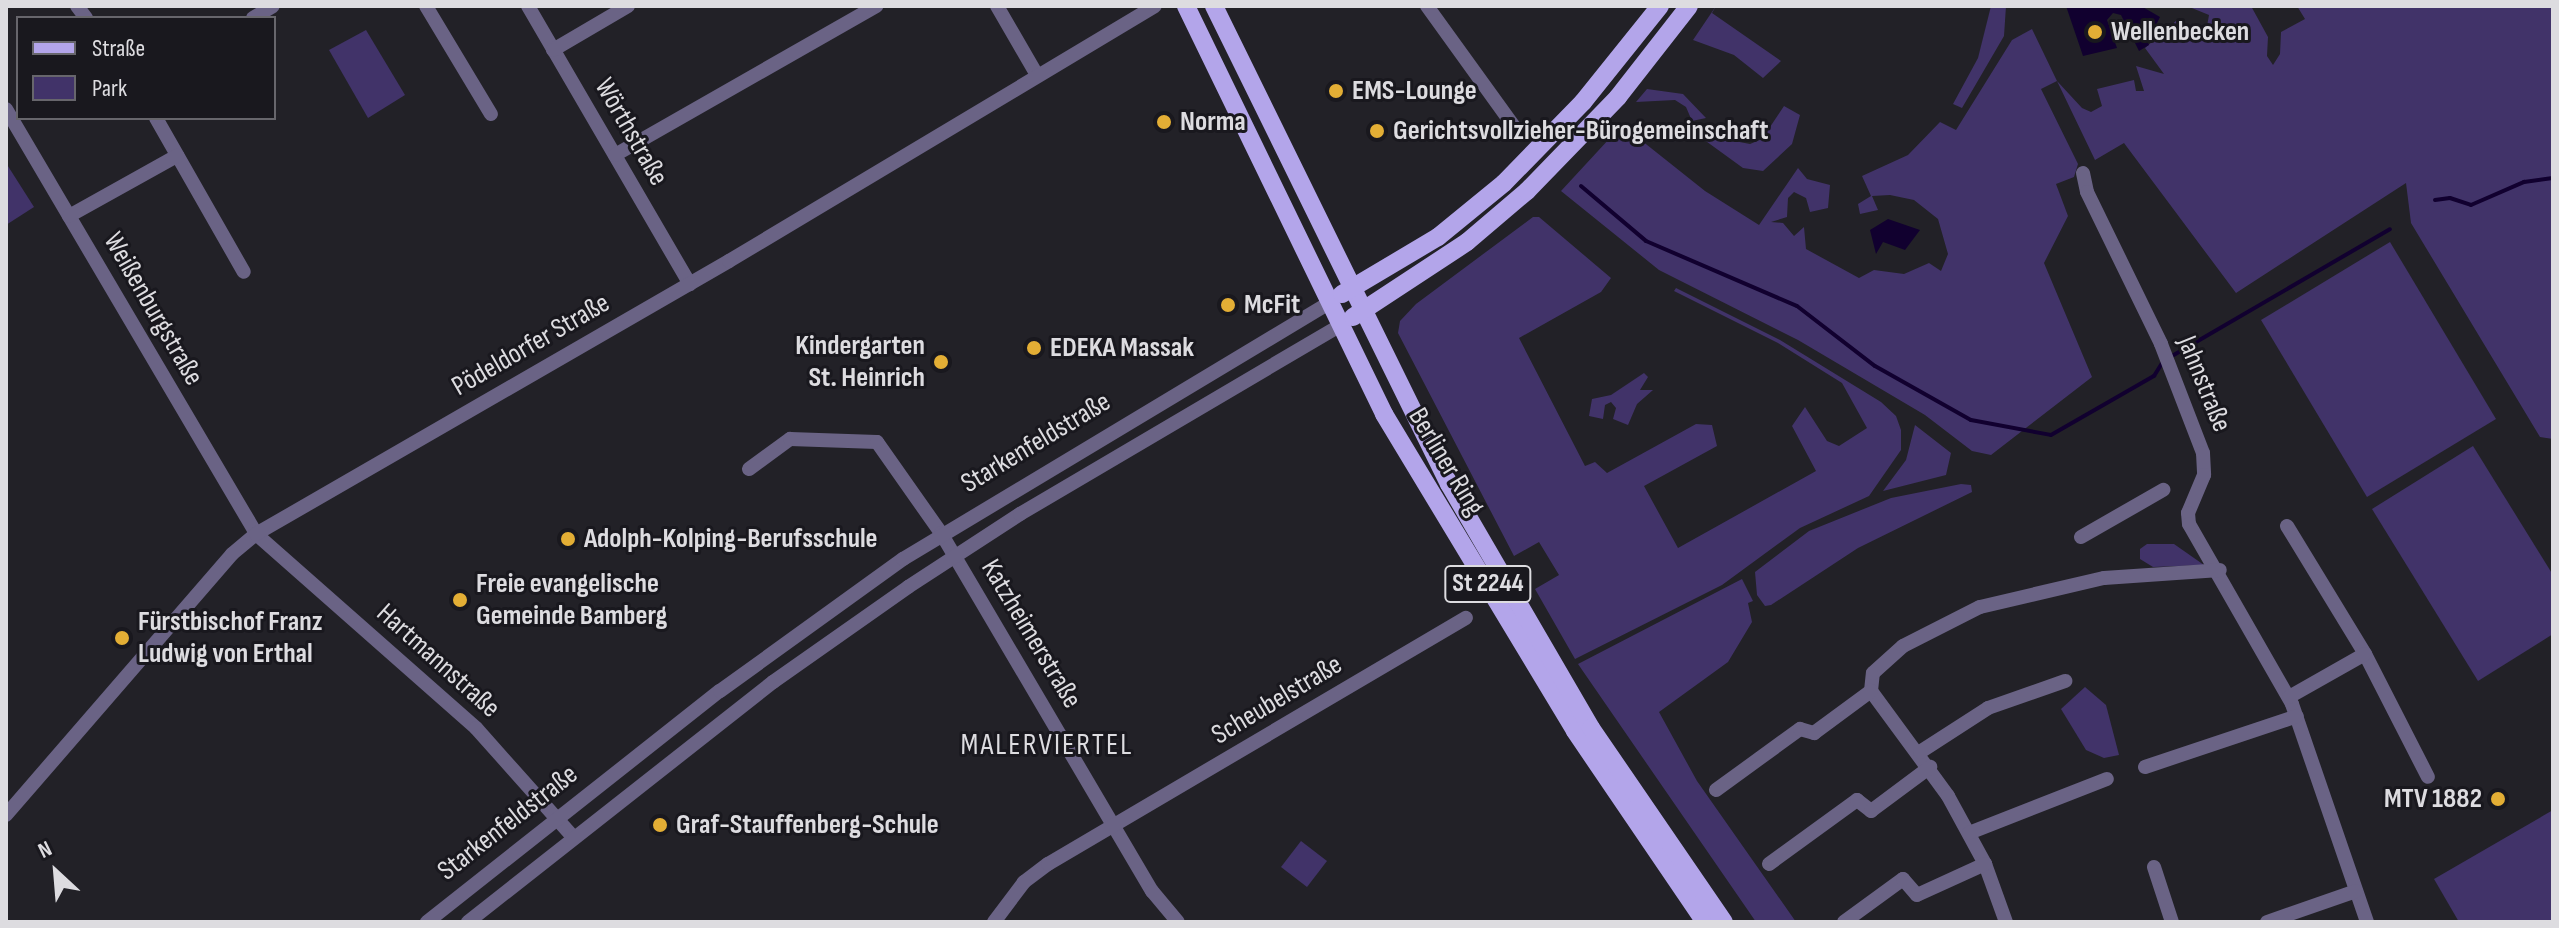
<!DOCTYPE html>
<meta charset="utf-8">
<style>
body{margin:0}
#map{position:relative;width:2559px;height:928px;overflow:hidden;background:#222127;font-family:"Sofia Sans Condensed",sans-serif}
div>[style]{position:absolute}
.green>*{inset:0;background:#413369}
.water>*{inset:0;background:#11002f}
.stream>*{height:4px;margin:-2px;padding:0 2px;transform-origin:2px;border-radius:2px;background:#11002f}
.minor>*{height:14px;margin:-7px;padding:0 7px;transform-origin:7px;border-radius:7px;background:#6a6385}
.major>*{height:18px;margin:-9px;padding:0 9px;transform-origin:9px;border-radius:9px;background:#b3a5ea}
.dots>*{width:22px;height:22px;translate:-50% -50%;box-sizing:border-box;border:4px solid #19181e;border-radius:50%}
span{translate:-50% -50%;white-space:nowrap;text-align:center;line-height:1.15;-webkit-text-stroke:6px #19181e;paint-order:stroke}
.shield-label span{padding:2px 6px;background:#19181e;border:2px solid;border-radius:6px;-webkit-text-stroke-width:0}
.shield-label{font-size:26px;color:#dddce0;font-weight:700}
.poi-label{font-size:28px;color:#dddce0;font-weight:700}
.left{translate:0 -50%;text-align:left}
.right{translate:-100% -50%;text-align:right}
.street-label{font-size:28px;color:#dddce0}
.neighbourhood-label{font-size:30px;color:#dddce0;letter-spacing:2px}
.frame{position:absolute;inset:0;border:8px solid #dddce0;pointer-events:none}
.legend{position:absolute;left:16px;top:16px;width:260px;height:104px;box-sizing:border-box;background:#19181e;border:2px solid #67666c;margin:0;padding:10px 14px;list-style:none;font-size:24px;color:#dddce0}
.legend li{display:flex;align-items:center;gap:16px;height:40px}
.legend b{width:40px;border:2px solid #67666c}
.north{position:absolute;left:16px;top:832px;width:80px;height:80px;-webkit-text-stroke:6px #19181e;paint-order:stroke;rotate:334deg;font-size:22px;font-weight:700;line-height:32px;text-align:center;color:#dddce0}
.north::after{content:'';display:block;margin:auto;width:28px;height:36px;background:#dddce0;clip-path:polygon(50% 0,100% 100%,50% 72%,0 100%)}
</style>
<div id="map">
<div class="green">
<div style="clip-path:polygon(1716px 6px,1712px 13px,1781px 61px,1763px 78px,1734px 55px,1693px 40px)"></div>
<div style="clip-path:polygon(1991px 6px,2006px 6px,2004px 36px,1962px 108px,1953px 104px,1978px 58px)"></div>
<div style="clip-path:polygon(2187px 6px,2251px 6px,2268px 37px,2267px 56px,2273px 65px,2280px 54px,2281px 32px,2305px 19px,2297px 6px,2553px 6px,2553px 439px,2540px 437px,2411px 223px,2406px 183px,2236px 293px,2124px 143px,2095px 160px,2057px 81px,2041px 89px,2078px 164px,2074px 177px,2056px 184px,2068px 216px,2044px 263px,2092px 377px,1991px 455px,1972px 451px,1925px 415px,1798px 340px,1659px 270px,1561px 191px,1622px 125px,1705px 191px,1759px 225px,1798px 168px,1807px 179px,1830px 185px,1828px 208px,1810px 212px,1806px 198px,1794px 192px,1788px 198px,1787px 217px,1771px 222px,1783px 223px,1794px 236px,1804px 227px,1806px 249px,1859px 278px,1874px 270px,1904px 274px,1929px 263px,1941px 271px,1948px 254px,1938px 219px,1914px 200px,1890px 195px,1872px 196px,1878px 210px,1860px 214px,1858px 204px,1871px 196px,1862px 176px,1908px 155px,1940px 122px,1956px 130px,2012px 40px,2032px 29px,2057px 81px,2082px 108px,2091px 112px,2102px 106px,2097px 89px,2134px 80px,2136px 91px,2144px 91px,2136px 66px,2164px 74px,2145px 48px,2177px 20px,2206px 32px,2209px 15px)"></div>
<div style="clip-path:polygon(366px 30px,405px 95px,368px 118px,329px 50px)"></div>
<div style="clip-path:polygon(1647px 89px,1683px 94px,1706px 118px,1692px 121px,1686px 107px,1675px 100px,1636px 102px)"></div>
<div style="clip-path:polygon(1784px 106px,1800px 115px,1792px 144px,1763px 171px,1743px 168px,1692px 131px,1708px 127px,1724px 139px,1750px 144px,1762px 139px)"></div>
<div style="clip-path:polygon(6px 163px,34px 207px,6px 225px)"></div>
<div style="clip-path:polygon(1533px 217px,1539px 217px,1611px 278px,1601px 292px,1519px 338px,1585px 466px,1595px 462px,1607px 473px,1696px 424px,1712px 425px,1717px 446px,1644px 486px,1678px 548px,1816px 471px,1792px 426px,1805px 407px,1827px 441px,1839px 446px,1867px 428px,1842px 383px,1778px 343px,1674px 291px,1676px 288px,1780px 340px,1881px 402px,1896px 416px,1901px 430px,1901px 450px,1869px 496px,1800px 528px,1722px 585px,1575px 659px,1535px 589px,1559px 575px,1539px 542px,1514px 556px,1398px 333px,1400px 321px,1416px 304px)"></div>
<div style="clip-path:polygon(2390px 242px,2496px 419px,2367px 497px,2261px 320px)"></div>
<div style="clip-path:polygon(1644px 373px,1648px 377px,1640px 390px,1653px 390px,1637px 404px,1628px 425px,1613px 419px,1616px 408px,1611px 402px,1605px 405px,1603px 419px,1589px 416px,1592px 399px,1611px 395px)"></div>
<div style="clip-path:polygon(1915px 425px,1951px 453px,1946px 475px,1883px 491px,1906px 460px)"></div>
<div style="clip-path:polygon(2473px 446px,2553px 575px,2553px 634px,2478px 681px,2372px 509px)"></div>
<div style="clip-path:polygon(1961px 484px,1971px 485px,1972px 492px,1858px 548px,1771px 605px,1765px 606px,1757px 595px,1755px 572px,1809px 531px,1891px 498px)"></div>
<div style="clip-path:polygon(2147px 544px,2174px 544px,2204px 565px,2153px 567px,2140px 559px,2140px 549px)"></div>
<div style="clip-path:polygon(1742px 579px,1753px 601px,1748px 603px,1752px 622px,1728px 662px,1659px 712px,1697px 781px,1796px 922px,1756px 922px,1578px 664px)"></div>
<div style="clip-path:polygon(2085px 687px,2106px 705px,2119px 755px,2104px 758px,2086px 750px,2061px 709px)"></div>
<div style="clip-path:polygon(2553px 810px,2553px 922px,2459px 922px,2434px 879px)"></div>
<div style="clip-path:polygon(1301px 841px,1327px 861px,1307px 887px,1281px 867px)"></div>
</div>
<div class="water">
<div style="clip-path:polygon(2066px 6px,2141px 6px,2160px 17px,2155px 27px,2159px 32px,2153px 37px,2143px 27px,2149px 45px,2139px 51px,2121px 15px,2113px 13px,2107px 20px,2117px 48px,2083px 56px)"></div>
<div style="clip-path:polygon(1888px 219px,1920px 230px,1905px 250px,1883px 242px,1876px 254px,1870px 230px)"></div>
</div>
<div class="stream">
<div style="left:1581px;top:186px;width:85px;rotate:40.2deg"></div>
<div style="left:1646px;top:241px;width:164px;rotate:23.3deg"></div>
<div style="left:1797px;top:306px;width:98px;rotate:37.6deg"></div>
<div style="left:1875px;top:366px;width:110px;rotate:29.4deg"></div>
<div style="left:1971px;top:420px;width:81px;rotate:10.6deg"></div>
<div style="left:2051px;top:435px;width:119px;rotate:-29.8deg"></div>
<div style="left:2154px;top:376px;width:15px;rotate:-58deg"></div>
<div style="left:2435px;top:200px;width:15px;rotate:-8deg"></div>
<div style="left:2450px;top:198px;width:22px;rotate:18deg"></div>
<div style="left:2471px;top:205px;width:58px;rotate:-23.5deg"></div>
<div style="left:2524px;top:182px;width:29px;rotate:-8deg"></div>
<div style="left:2172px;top:356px;width:252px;rotate:-30.2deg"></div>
</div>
<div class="minor">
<div style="left:77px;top:6px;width:15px;rotate:53deg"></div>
<div style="left:426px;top:6px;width:126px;rotate:59deg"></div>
<div style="left:528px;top:6px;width:322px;rotate:59.8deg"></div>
<div style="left:997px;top:6px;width:80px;rotate:59.9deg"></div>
<div style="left:1427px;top:6px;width:150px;rotate:54.2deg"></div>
<div style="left:253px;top:18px;width:23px;rotate:-31deg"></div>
<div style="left:553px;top:50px;width:87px;rotate:-30.4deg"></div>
<div style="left:6px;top:109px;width:493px;rotate:59.5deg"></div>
<div style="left:256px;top:534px;width:293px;rotate:41.4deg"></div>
<div style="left:476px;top:728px;width:147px;rotate:48.3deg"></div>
<div style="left:156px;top:118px;width:177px;rotate:60.3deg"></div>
<div style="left:615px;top:155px;width:301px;rotate:-29.7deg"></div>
<div style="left:2083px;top:173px;width:19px;rotate:78deg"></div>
<div style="left:2087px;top:192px;width:169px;rotate:64deg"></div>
<div style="left:2161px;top:344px;width:117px;rotate:68.9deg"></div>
<div style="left:2203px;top:453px;width:22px;rotate:87deg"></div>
<div style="left:2204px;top:475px;width:41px;rotate:112.8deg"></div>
<div style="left:2188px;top:513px;width:11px;rotate:85deg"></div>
<div style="left:2189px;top:524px;width:207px;rotate:60.2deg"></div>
<div style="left:2292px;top:704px;width:231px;rotate:71deg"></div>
<div style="left:69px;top:216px;width:124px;rotate:-29.1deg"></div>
<div style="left:749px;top:469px;width:51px;rotate:-36.2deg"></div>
<div style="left:790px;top:439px;width:87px;rotate:2deg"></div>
<div style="left:877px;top:442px;width:111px;rotate:54.9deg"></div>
<div style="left:941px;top:533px;width:416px;rotate:59.5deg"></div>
<div style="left:1152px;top:891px;width:40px;rotate:50deg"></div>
<div style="left:2287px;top:526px;width:150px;rotate:58.6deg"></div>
<div style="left:2365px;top:654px;width:138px;rotate:62.9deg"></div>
<div style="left:2081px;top:537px;width:95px;rotate:-29.8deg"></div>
<div style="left:1871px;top:691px;width:18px;rotate:-84deg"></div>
<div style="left:1873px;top:673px;width:40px;rotate:-42deg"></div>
<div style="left:1903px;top:646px;width:86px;rotate:-26.9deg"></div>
<div style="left:1980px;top:607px;width:127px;rotate:-13.2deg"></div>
<div style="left:2104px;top:578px;width:116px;rotate:-3.9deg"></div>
<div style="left:1871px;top:691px;width:130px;rotate:53.7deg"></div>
<div style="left:1948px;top:796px;width:77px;rotate:61.4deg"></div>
<div style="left:1985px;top:864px;width:62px;rotate:70.1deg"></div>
<div style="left:2289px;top:697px;width:87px;rotate:-29.5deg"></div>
<div style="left:1920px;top:752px;width:81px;rotate:-32.9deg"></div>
<div style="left:1988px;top:708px;width:82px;rotate:-19.3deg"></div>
<div style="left:2145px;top:767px;width:160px;rotate:-18.5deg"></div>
<div style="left:1716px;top:790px;width:104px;rotate:-36deg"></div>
<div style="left:1800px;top:729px;width:15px;rotate:16deg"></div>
<div style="left:1814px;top:733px;width:71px;rotate:-36.4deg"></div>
<div style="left:6px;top:815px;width:345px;rotate:-49.1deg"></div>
<div style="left:232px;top:554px;width:31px;rotate:-40deg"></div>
<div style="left:256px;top:534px;width:546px;rotate:-29.99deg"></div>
<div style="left:729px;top:261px;width:496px;rotate:-30.9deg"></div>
<div style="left:1969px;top:833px;width:148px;rotate:-21.4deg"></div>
<div style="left:1769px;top:864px;width:109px;rotate:-36deg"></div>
<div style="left:1857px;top:800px;width:18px;rotate:38deg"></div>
<div style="left:1871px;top:811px;width:74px;rotate:-36.7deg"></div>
<div style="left:2154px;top:867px;width:58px;rotate:71.9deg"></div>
<div style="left:427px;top:922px;width:373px;rotate:-38.3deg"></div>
<div style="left:720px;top:691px;width:226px;rotate:-35.8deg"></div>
<div style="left:903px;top:559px;width:498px;rotate:-31deg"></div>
<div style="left:468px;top:922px;width:388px;rotate:-38.2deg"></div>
<div style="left:773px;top:682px;width:165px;rotate:-35.1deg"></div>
<div style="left:908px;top:587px;width:134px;rotate:-33.1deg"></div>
<div style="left:1020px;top:514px;width:373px;rotate:-30.5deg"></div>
<div style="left:994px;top:922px;width:50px;rotate:-53.1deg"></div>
<div style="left:1024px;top:882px;width:30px;rotate:-37deg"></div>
<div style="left:1048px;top:864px;width:485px;rotate:-30.5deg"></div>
<div style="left:1844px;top:922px;width:73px;rotate:-36.1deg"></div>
<div style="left:1903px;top:879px;width:21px;rotate:49deg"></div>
<div style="left:1917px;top:895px;width:75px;rotate:-24.5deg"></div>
<div style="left:2267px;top:922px;width:94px;rotate:-19.2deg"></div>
</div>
<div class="major">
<div style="left:1186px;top:6px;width:454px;rotate:64.1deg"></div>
<div style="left:1384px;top:414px;width:370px;rotate:58.9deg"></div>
<div style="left:1575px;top:731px;width:231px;rotate:55.8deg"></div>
<div style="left:1214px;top:6px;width:533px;rotate:63.82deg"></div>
<div style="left:1449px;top:484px;width:282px;rotate:59.8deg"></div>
<div style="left:1591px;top:728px;width:235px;rotate:55.6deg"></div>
<div style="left:1342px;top:294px;width:112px;rotate:-30.7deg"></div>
<div style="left:1438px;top:237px;width:85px;rotate:-39.3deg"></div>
<div style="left:1504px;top:183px;width:113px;rotate:-45.7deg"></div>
<div style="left:1583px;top:102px;width:123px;rotate:-51.3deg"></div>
<div style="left:1353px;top:317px;width:136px;rotate:-33.3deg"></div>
<div style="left:1467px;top:242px;width:79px;rotate:-40.4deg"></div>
<div style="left:1527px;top:191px;width:131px;rotate:-45.9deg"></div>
<div style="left:1618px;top:97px;width:115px;rotate:-52deg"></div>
</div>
<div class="dots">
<div style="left:2095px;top:32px;background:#e3ae35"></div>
<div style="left:1336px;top:91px;background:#e3ae35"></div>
<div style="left:1164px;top:122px;background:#e3ae35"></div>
<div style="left:1377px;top:131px;background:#e3ae35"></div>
<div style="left:1228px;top:305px;background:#e3ae35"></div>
<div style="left:1034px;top:348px;background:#e3ae35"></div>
<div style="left:941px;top:362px;background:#e3ae35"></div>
<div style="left:568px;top:539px;background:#e3ae35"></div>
<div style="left:460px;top:600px;background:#e3ae35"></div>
<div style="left:122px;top:638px;background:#e3ae35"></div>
<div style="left:2498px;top:799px;background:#e3ae35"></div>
<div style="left:660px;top:825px;background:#e3ae35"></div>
</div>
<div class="shield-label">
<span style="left:1488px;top:584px">St 2244</span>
</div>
<div class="poi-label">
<span class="left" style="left:2111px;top:32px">Wellenbecken</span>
<span class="left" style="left:1352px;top:91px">EMS-Lounge</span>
<span class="left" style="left:1180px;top:122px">Norma</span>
<span class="left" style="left:1393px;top:131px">Gerichtsvollzieher-Bürogemeinschaft</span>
<span class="left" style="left:1244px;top:305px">McFit</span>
<span class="right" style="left:925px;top:362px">Kindergarten<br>St. Heinrich</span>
<span class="left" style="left:1050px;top:348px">EDEKA Massak</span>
<span class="left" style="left:584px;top:539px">Adolph-Kolping-Berufsschule</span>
<span class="left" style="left:476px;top:600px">Freie evangelische<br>Gemeinde Bamberg</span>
<span class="left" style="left:138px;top:638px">Fürstbischof Franz<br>Ludwig von Erthal</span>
<span class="right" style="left:2482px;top:799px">MTV 1882</span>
<span class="left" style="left:676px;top:825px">Graf-Stauffenberg-Schule</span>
</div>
<div class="street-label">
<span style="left:631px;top:132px;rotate:60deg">Wörthstraße</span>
<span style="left:153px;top:309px;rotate:60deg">Weißenburgstraße</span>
<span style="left:531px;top:345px;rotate:-30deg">Pödeldorfer Straße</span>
<span style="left:2204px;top:384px;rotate:68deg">Jahnstraße</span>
<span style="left:1036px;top:443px;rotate:-31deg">Starkenfeldstraße</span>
<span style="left:1446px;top:462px;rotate:59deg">Berliner Ring</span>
<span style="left:1031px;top:634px;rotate:59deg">Katzheimerstraße</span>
<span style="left:438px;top:661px;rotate:42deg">Hartmannstraße</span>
<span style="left:1277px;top:700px;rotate:-31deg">Scheubelstraße</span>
<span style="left:508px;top:823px;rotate:-38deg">Starkenfeldstraße</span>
</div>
<div class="neighbourhood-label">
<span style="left:1047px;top:745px">MALERVIERTEL</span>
</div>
<div class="frame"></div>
<ul class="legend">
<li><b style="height:10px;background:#b3a5ea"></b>Straße</li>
<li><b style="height:22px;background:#413369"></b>Park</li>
</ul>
<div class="north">N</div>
</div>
